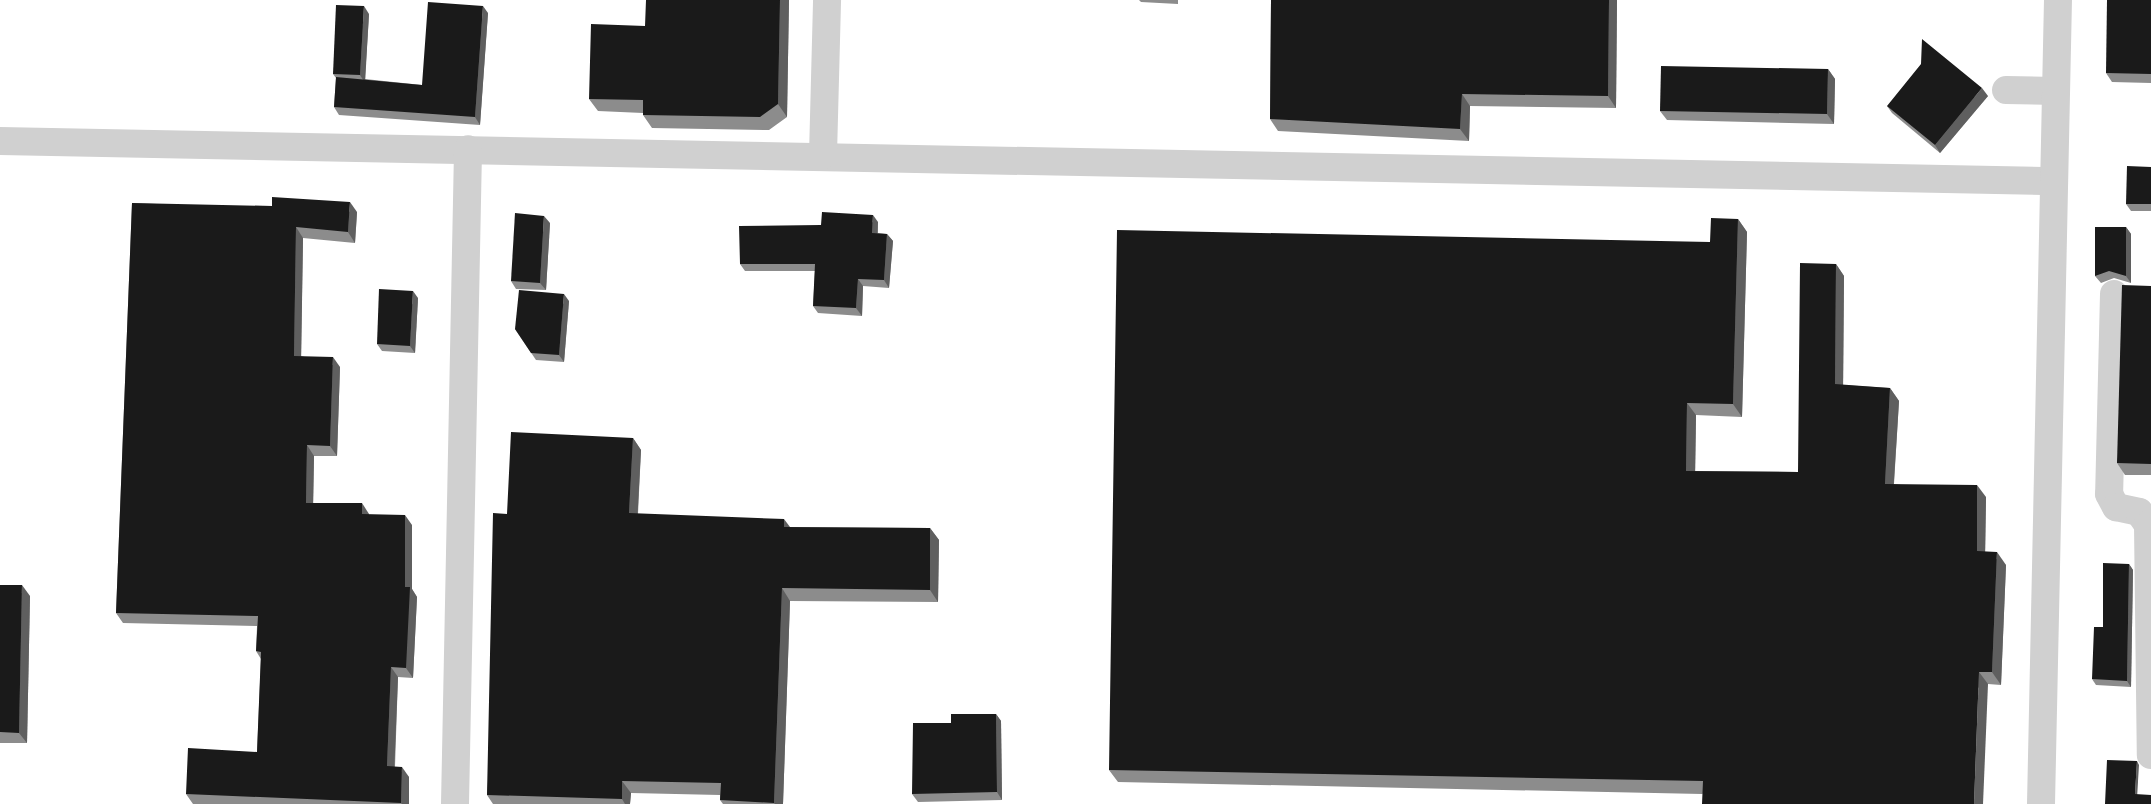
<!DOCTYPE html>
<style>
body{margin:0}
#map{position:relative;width:2151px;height:804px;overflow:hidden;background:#fff;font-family:"Exo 2",sans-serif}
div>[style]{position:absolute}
.minor>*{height:28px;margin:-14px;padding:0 14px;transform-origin:14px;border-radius:14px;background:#d0d0d0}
.wall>*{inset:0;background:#8c8c8c}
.shaded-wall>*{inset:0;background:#5f5f5f}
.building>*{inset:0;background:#1a1a1a}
span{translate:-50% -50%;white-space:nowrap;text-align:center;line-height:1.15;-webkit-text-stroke:5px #fff;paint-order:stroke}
</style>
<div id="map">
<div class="minor">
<div style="left:2006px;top:90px;width:50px;rotate:1.1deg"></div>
<div style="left:0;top:141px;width:2054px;rotate:1.12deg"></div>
<div style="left:823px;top:155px;width:155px;rotate:-88.5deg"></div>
<div style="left:2114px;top:294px;width:200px;rotate:91.4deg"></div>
<div style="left:2109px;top:494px;width:15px;rotate:62deg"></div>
<div style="left:2116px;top:507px;width:24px;rotate:12deg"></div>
<div style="left:2139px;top:512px;width:16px;rotate:55deg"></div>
<div style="left:2148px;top:525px;width:230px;rotate:89.3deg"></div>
<div style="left:455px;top:804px;width:655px;rotate:-88.86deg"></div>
<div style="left:2041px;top:804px;width:804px;rotate:-88.79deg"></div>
</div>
<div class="wall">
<div style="clip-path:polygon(789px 0,787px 117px,769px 130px,652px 128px,643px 115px,643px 113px,598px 111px,589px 99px,645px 26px)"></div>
<div style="clip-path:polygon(1139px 0,1178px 0,1178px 4px,1141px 2px)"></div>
<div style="clip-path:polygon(1271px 0,1617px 0,1616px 108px,1470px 106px,1469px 141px,1278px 131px,1270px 119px)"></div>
<div style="clip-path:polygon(2151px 0,2151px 83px,2112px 82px,2106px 73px)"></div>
<div style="clip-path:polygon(488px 13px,480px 125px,339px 115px,334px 107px,336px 78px,333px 74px,369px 14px,365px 79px,422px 85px)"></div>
<div style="clip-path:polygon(1828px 69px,1835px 79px,1834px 124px,1667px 120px,1660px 111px)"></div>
<div style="clip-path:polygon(1988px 96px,1940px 153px,1892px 113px,1887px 106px)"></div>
<div style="clip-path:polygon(2151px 167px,2151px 211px,2131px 211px,2126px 204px)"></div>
<div style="clip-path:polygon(132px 203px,357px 212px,355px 243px,303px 238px,301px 356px,340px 367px,337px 456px,314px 456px,313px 503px,369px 514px,369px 515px,412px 525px,412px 589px,417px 597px,413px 678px,398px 677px,395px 767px,409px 777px,409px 804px,193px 804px,186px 794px,257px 752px,261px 659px,256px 651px,257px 626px,123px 623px,116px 613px)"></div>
<div style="clip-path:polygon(1738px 219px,1747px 232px,1742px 417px,1696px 415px,1695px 471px,1798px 472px,1836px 264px,1844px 276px,1843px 385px,1890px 388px,1899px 401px,1894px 484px,1986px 497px,1985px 552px,2006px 565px,2001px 685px,1988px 684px,1702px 794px,1118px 782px,1109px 770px)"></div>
<div style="clip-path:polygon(878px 222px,878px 233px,887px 234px,893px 241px,889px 288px,863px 286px,862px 316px,818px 313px,813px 306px,815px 271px,745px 271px,740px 264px,821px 225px)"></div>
<div style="clip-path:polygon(550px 223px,546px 290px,516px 289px,511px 281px)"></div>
<div style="clip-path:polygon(2126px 227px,2131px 234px,2131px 283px,2114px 278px,2101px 283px,2095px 276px)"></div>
<div style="clip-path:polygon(2151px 286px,2151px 475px,2125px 475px,2117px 463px)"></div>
<div style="clip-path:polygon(418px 298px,415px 353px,382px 351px,377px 344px)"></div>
<div style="clip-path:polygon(569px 301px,564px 362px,536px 360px,515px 329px)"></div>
<div style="clip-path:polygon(633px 438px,641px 450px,638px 514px,790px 527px,930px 528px,939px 540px,938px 602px,790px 601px,783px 804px,723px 804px,720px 800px,720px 795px,631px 793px,630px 804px,493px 804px,487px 795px,507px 514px)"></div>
<div style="clip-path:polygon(2129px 564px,2133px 570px,2131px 687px,2096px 685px,2092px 679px)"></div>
<div style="clip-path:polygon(0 585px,30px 596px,27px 743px,0 743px)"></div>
<div style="clip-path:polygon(996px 714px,1001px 721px,1002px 800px,918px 802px,912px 794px,951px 723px)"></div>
</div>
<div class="shaded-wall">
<div style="clip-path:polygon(780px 0,789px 0,787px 117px,778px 104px)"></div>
<div style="clip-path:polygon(1609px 0,1617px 0,1616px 108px,1608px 96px)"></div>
<div style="clip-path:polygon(364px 6px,369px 14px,365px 83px,360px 75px)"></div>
<div style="clip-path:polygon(483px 6px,488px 13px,480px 125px,475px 117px)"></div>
<div style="clip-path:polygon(1828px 69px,1835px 79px,1834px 124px,1827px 114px)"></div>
<div style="clip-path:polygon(1982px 88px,1988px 96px,1940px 153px,1935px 145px)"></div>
<div style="clip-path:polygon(1462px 94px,1470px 106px,1469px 141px,1460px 129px)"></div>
<div style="clip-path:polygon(350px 202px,357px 212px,355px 243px,348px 232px)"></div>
<div style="clip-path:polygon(873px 215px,878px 222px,877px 240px,872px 233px)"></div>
<div style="clip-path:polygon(544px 216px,550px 223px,546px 290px,540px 283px)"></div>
<div style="clip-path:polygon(1738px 219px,1747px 232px,1742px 417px,1733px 404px)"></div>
<div style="clip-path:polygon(296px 227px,303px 238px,301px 366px,294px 356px)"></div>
<div style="clip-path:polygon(2126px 227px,2131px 234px,2131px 283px,2126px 276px)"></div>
<div style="clip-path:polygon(887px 234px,893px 241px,889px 288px,884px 280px)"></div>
<div style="clip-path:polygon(1836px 264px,1844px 276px,1843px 397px,1835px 384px)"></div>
<div style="clip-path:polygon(858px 279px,863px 286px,862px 316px,856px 308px)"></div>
<div style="clip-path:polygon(413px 291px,418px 298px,415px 353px,410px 346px)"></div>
<div style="clip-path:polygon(564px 294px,569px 301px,564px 362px,559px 355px)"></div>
<div style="clip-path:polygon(333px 357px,340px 367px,337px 456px,330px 446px)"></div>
<div style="clip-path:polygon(1890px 388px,1899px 401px,1893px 496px,1885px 484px)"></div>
<div style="clip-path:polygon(1687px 403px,1696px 415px,1695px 483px,1686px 471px)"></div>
<div style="clip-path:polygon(633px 438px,641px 450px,637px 525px,629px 513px)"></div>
<div style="clip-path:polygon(307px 445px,314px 456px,313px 513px,306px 503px)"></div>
<div style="clip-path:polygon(1977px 485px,1986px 497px,1985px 564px,1977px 551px)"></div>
<div style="clip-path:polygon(362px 503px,369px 514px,369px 525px,362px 514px)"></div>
<div style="clip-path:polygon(405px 515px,412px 525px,412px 589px,417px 597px,413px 678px,406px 668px,405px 587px)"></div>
<div style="clip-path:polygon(784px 519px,793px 531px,784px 527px)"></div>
<div style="clip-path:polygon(930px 528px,939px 540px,938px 602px,930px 590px)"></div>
<div style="clip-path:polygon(1997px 552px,2006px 565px,2001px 685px,1992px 672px)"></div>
<div style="clip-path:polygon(2129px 564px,2133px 570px,2131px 687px,2127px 681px)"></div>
<div style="clip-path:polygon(22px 585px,30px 596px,27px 743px,19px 733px)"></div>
<div style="clip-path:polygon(782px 588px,790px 601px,783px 804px,775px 804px,774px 803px)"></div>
<div style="clip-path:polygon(391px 667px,398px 677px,394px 776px,387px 766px)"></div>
<div style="clip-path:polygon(1979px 672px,1988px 684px,1983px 804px,1974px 804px)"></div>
<div style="clip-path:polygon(996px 714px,1001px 721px,1002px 800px,997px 792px)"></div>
<div style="clip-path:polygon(2137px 761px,2139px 765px,2137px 798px,2135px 794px)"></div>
<div style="clip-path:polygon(402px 767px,409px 777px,409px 804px,402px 804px,401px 803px)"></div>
<div style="clip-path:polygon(622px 781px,631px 793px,630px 804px,625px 804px,622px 799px)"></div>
</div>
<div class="building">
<div style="clip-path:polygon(646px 0,780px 0,778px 104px,760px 117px,643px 115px,643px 100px,589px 99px,591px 24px,645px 26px)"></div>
<div style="clip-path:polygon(1271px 0,1609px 0,1608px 96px,1462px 94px,1460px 129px,1270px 119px)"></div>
<div style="clip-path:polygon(2107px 0,2151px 0,2151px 74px,2106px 73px)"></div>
<div style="clip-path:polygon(428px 2px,483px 6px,475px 117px,334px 107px,336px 77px,422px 85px)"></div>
<div style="clip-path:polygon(336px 5px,364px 6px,360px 75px,333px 74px)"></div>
<div style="clip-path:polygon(1922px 39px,1982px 88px,1935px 145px,1887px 106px,1921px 64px)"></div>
<div style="clip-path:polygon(1661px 66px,1828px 69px,1827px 114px,1660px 111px)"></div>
<div style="clip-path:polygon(2127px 166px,2151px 167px,2151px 204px,2126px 204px)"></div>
<div style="clip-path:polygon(272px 197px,350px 202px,348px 232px,296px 227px,294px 356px,333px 357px,330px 446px,307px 445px,306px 503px,362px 503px,362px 514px,405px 515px,405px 587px,410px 587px,406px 668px,391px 667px,387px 766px,402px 767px,401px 803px,186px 794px,188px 748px,257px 752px,261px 652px,256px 651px,258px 616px,116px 613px,132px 203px,272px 206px)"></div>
<div style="clip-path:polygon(822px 212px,873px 215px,872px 233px,887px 234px,884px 280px,858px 279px,856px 308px,813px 306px,815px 264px,740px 264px,739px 226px,821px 225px)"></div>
<div style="clip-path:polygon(515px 213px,544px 216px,540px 283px,511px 281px)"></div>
<div style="clip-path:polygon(1711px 218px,1738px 219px,1733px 404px,1687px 403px,1686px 471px,1798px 472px,1800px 263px,1836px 264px,1835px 384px,1890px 388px,1885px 484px,1977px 485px,1977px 551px,1997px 552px,1992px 672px,1979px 672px,1974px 804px,1702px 804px,1703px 781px,1109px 770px,1117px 230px,1710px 242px)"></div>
<div style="clip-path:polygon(2095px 227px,2126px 227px,2126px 276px,2109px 271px,2095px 276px)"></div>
<div style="clip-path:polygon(2122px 285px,2151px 286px,2151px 464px,2117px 463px)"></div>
<div style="clip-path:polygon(379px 289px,413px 291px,410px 346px,377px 344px)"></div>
<div style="clip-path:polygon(519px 290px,564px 294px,559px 355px,531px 353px,515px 329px)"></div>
<div style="clip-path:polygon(511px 432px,633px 438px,629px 513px,784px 519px,784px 527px,930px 528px,930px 590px,782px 588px,774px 803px,720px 800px,721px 783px,622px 781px,622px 799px,487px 795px,493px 513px,507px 514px)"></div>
<div style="clip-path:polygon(2103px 563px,2129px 564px,2127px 681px,2092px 679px,2094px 627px,2103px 627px)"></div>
<div style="clip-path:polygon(0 585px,22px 585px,19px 733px,0 732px)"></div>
<div style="clip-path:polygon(951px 714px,996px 714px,997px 792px,912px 794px,913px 723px,951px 723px)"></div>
<div style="clip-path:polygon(2107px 760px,2137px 761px,2135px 794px,2151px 795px,2151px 804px,2105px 804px)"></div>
</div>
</div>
